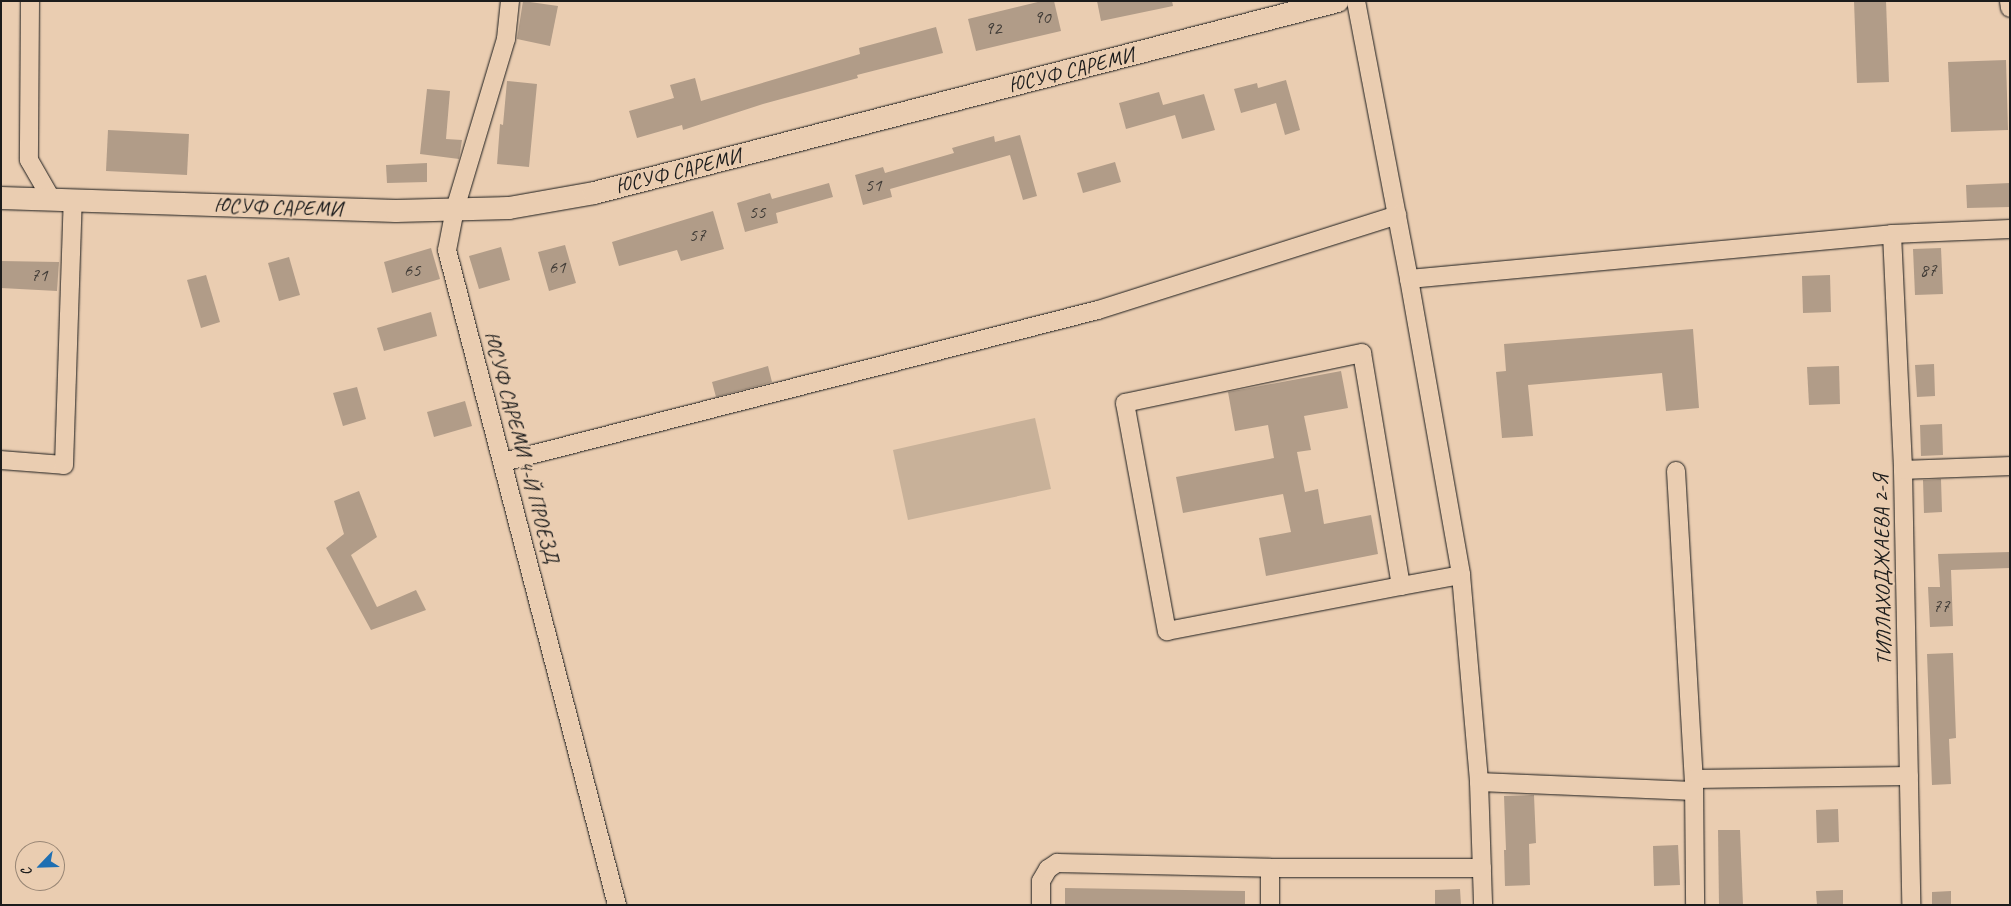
<!DOCTYPE html>
<meta charset="utf-8">
<style>
body{margin:0}
#map{position:relative;width:2011px;height:906px;overflow:hidden;background:#eacdb1;font-family:Caveat,sans-serif}
div>[style]{position:absolute}
.green>*{inset:0;background:#c8b199}
.building>*{inset:0;background:#b19c88}
.roads{filter:drop-shadow(0 0 1px #1c1c1c) drop-shadow(0 0 1px #1c1c1c)}
.minor>*{height:18px;margin:-9px;padding:0 9px;transform-origin:9px;border-radius:9px;background:#eacdb1}
.major>*{height:22px;margin:-11px;padding:0 11px;transform-origin:11px;border-radius:11px;background:#eacdb1}
span{translate:-50% -50%;white-space:nowrap;text-align:center;line-height:1.15;-webkit-text-stroke:4px #eacdb1;paint-order:stroke}
.number-label{font-size:19px;color:#413c37}
.number-label span{-webkit-text-stroke-width:0}
.street-label{font-size:21px;color:#1c1c1c}
.frame{position:absolute;inset:0;border:2px solid #1c1c1c;pointer-events:none}
.north{position:absolute;left:15px;top:841px;width:50px;height:50px;box-sizing:border-box;background:#eacdb1;border:1px solid #988675;border-radius:50%;rotate:246deg;font-size:14px;font-weight:700;line-height:20px;text-align:center;color:#1c1c1c}
.north::after{content:'';display:block;margin:auto;width:18px;height:22px;background:#1f6fb2;clip-path:polygon(50% 0,100% 100%,50% 72%,0 100%)}
</style>
<div id="map">
<div class="green">
<div style="clip-path:polygon(1035px 418px,1051px 489px,908px 520px,893px 450px)"></div>
</div>
<div class="building">
<div style="clip-path:polygon(523px 1px,558px 6px,550px 46px,517px 39px)"></div>
<div style="clip-path:polygon(1042px 1px,1054px 1px,1061px 31px,976px 51px,968px 19px)"></div>
<div style="clip-path:polygon(1097px 1px,1172px 1px,1173px 6px,1101px 21px)"></div>
<div style="clip-path:polygon(1854px 1px,1886px 1px,1889px 82px,1857px 83px)"></div>
<div style="clip-path:polygon(936px 27px,943px 53px,857px 75px,858px 78px,763px 104px,683px 130px,682px 125px,637px 138px,629px 111px,674px 98px,670px 85px,695px 78px,701px 101px,860px 54px,859px 48px)"></div>
<div style="clip-path:polygon(2006px 60px,2008px 130px,1951px 132px,1948px 62px)"></div>
<div style="clip-path:polygon(1286px 80px,1300px 130px,1285px 135px,1276px 103px,1241px 113px,1234px 89px,1257px 83px,1258px 88px)"></div>
<div style="clip-path:polygon(507px 81px,537px 84px,529px 167px,497px 164px,500px 124px,503px 125px)"></div>
<div style="clip-path:polygon(427px 89px,450px 91px,446px 139px,462px 140px,459px 159px,420px 154px)"></div>
<div style="clip-path:polygon(1159px 92px,1163px 105px,1204px 94px,1215px 130px,1182px 139px,1175px 115px,1126px 129px,1119px 103px)"></div>
<div style="clip-path:polygon(108px 130px,189px 134px,187px 175px,106px 171px)"></div>
<div style="clip-path:polygon(1020px 135px,1037px 196px,1023px 200px,1010px 155px,890px 189px,892px 197px,863px 205px,855px 175px,883px 167px,885px 173px,954px 153px,952px 148px,994px 136px,995px 142px)"></div>
<div style="clip-path:polygon(1115px 162px,1121px 182px,1083px 193px,1077px 173px)"></div>
<div style="clip-path:polygon(427px 163px,427px 182px,387px 183px,386px 165px)"></div>
<div style="clip-path:polygon(829px 183px,833px 197px,776px 213px,778px 223px,745px 232px,737px 203px,770px 193px,772px 199px)"></div>
<div style="clip-path:polygon(2010px 183px,2010px 207px,1967px 208px,1966px 185px)"></div>
<div style="clip-path:polygon(713px 211px,724px 249px,681px 261px,677px 250px,619px 266px,612px 242px)"></div>
<div style="clip-path:polygon(565px 245px,576px 283px,549px 291px,538px 252px)"></div>
<div style="clip-path:polygon(501px 247px,510px 280px,479px 289px,469px 256px)"></div>
<div style="clip-path:polygon(431px 248px,440px 279px,392px 293px,384px 262px)"></div>
<div style="clip-path:polygon(1941px 248px,1943px 294px,1915px 295px,1913px 249px)"></div>
<div style="clip-path:polygon(289px 257px,300px 295px,279px 301px,268px 263px)"></div>
<div style="clip-path:polygon(1px 261px,59px 262px,57px 291px,1px 288px)"></div>
<div style="clip-path:polygon(206px 275px,220px 322px,201px 328px,187px 280px)"></div>
<div style="clip-path:polygon(1830px 275px,1831px 312px,1803px 313px,1802px 276px)"></div>
<div style="clip-path:polygon(431px 312px,437px 336px,384px 351px,377px 328px)"></div>
<div style="clip-path:polygon(1693px 329px,1699px 408px,1666px 411px,1662px 373px,1528px 385px,1533px 436px,1502px 438px,1496px 372px,1506px 371px,1504px 344px)"></div>
<div style="clip-path:polygon(1934px 364px,1935px 396px,1917px 397px,1915px 365px)"></div>
<div style="clip-path:polygon(768px 366px,772px 382px,716px 397px,712px 382px)"></div>
<div style="clip-path:polygon(1839px 366px,1840px 404px,1809px 405px,1807px 367px)"></div>
<div style="clip-path:polygon(1341px 371px,1348px 408px,1304px 416px,1311px 450px,1297px 452px,1305px 492px,1318px 489px,1324px 524px,1371px 515px,1378px 554px,1266px 576px,1259px 538px,1291px 532px,1283px 494px,1183px 513px,1176px 477px,1274px 458px,1268px 425px,1235px 431px,1228px 392px)"></div>
<div style="clip-path:polygon(357px 387px,366px 419px,343px 426px,333px 393px)"></div>
<div style="clip-path:polygon(465px 401px,472px 426px,434px 437px,427px 412px)"></div>
<div style="clip-path:polygon(1942px 424px,1943px 455px,1921px 456px,1920px 425px)"></div>
<div style="clip-path:polygon(1941px 479px,1942px 512px,1924px 513px,1923px 480px)"></div>
<div style="clip-path:polygon(359px 491px,377px 537px,351px 555px,377px 607px,416px 590px,426px 610px,371px 630px,326px 548px,344px 534px,334px 501px)"></div>
<div style="clip-path:polygon(2010px 552px,2010px 568px,1951px 570px,1953px 626px,1930px 627px,1928px 587px,1940px 587px,1938px 554px)"></div>
<div style="clip-path:polygon(1953px 653px,1956px 738px,1949px 739px,1951px 784px,1932px 785px,1927px 654px)"></div>
<div style="clip-path:polygon(1534px 795px,1536px 843px,1529px 844px,1530px 885px,1505px 886px,1504px 850px,1506px 850px,1504px 796px)"></div>
<div style="clip-path:polygon(1838px 809px,1839px 842px,1817px 843px,1816px 810px)"></div>
<div style="clip-path:polygon(1718px 830px,1740px 830px,1743px 905px,1719px 905px)"></div>
<div style="clip-path:polygon(1678px 845px,1680px 885px,1654px 886px,1653px 846px)"></div>
<div style="clip-path:polygon(1065px 888px,1245px 891px,1245px 905px,1065px 905px)"></div>
<div style="clip-path:polygon(1460px 889px,1461px 905px,1435px 905px,1435px 890px)"></div>
<div style="clip-path:polygon(1843px 890px,1843px 905px,1817px 905px,1816px 891px)"></div>
<div style="clip-path:polygon(1951px 891px,1951px 905px,1932px 905px,1932px 892px)"></div>
</div>
<div class="roads">
<div class="minor">
<div style="left:30px;top:1px;width:159px;rotate:90.4deg"></div>
<div style="left:29px;top:160px;width:46px;rotate:60.1deg"></div>
<div style="left:510px;top:1px;width:38px;rotate:96deg"></div>
<div style="left:506px;top:39px;width:177px;rotate:106.7deg"></div>
<div style="left:455px;top:209px;width:42px;rotate:101deg"></div>
<div style="left:447px;top:250px;width:677px;rotate:75.45deg"></div>
<div style="left:1356px;top:1px;width:283px;rotate:79.2deg"></div>
<div style="left:1409px;top:279px;width:301px;rotate:80deg"></div>
<div style="left:1461px;top:575px;width:208px;rotate:85deg"></div>
<div style="left:1479px;top:782px;width:123px;rotate:88.1deg"></div>
<div style="left:2009px;top:1px;width:7px;rotate:82deg"></div>
<div style="left:1892px;top:234px;width:236px;rotate:87.3deg"></div>
<div style="left:1903px;top:470px;width:435px;rotate:88.9deg"></div>
<div style="left:1409px;top:279px;width:485px;rotate:-5.3deg"></div>
<div style="left:1892px;top:234px;width:118px;rotate:-2.4deg"></div>
<div style="left:1px;top:460px;width:63px;rotate:4.5deg"></div>
<div style="left:64px;top:465px;width:265px;rotate:-88.1deg"></div>
<div style="left:503px;top:462px;width:614px;rotate:-14.33deg"></div>
<div style="left:1098px;top:310px;width:314px;rotate:-17.6deg"></div>
<div style="left:1903px;top:470px;width:107px;rotate:-2.1deg"></div>
<div style="left:1676px;top:471px;width:309px;rotate:86.7deg"></div>
<div style="left:1694px;top:779px;width:126px;rotate:89.5deg"></div>
<div style="left:1401px;top:586px;width:236px;rotate:-99.5deg"></div>
<div style="left:1362px;top:353px;width:242px;rotate:168.1deg"></div>
<div style="left:1125px;top:403px;width:232px;rotate:79.6deg"></div>
<div style="left:1167px;top:631px;width:238px;rotate:-10.9deg"></div>
<div style="left:1401px;top:586px;width:61px;rotate:-10.4deg"></div>
<div style="left:1694px;top:779px;width:215px;rotate:-0.8deg"></div>
<div style="left:1479px;top:782px;width:215px;rotate:2.4deg"></div>
<div style="left:1041px;top:905px;width:24px;rotate:-90deg"></div>
<div style="left:1041px;top:881px;width:14px;rotate:-60deg"></div>
<div style="left:1048px;top:869px;width:11px;rotate:-34deg"></div>
<div style="left:1057px;top:863px;width:213px;rotate:1.3deg"></div>
<div style="left:1270px;top:868px;width:212px"></div>
<div style="left:1270px;top:905px;width:37px;rotate:-90deg"></div>
</div>
<div class="major">
<div style="left:1px;top:198px;width:395px;rotate:1.9deg"></div>
<div style="left:396px;top:211px;width:113px;rotate:-1.5deg"></div>
<div style="left:509px;top:208px;width:86px;rotate:-10deg"></div>
<div style="left:594px;top:193px;width:768px;rotate:-14.47deg"></div>
</div>
</div>
<div class="number-label">
<span style="left:1042px;top:18px">90</span>
<span style="left:993px;top:29px">92</span>
<span style="left:873px;top:186px">51</span>
<span style="left:757px;top:213px">55</span>
<span style="left:697px;top:236px">57</span>
<span style="left:557px;top:268px">61</span>
<span style="left:412px;top:271px">65</span>
<span style="left:1928px;top:271px">87</span>
<span style="left:39px;top:276px">71</span>
<span style="left:1941px;top:607px">77</span>
</div>
<div class="street-label">
<span style="left:1071px;top:70px;rotate:-14deg">ЮСУФ САРЕМИ</span>
<span style="left:678px;top:171px;rotate:-14deg">ЮСУФ САРЕМИ</span>
<span style="left:278px;top:207px;rotate:2deg">ЮСУФ САРЕМИ</span>
<span style="left:522px;top:447px;rotate:75deg">ЮСУФ САРЕМИ 4-Й ПРОЕЗД</span>
<span style="left:1882px;top:570px;rotate:-91deg">ТИЛЛАХОДЖАЕВА 2-Я</span>
</div>
<div class="frame"></div>
<div class="north">С</div>
</div>
